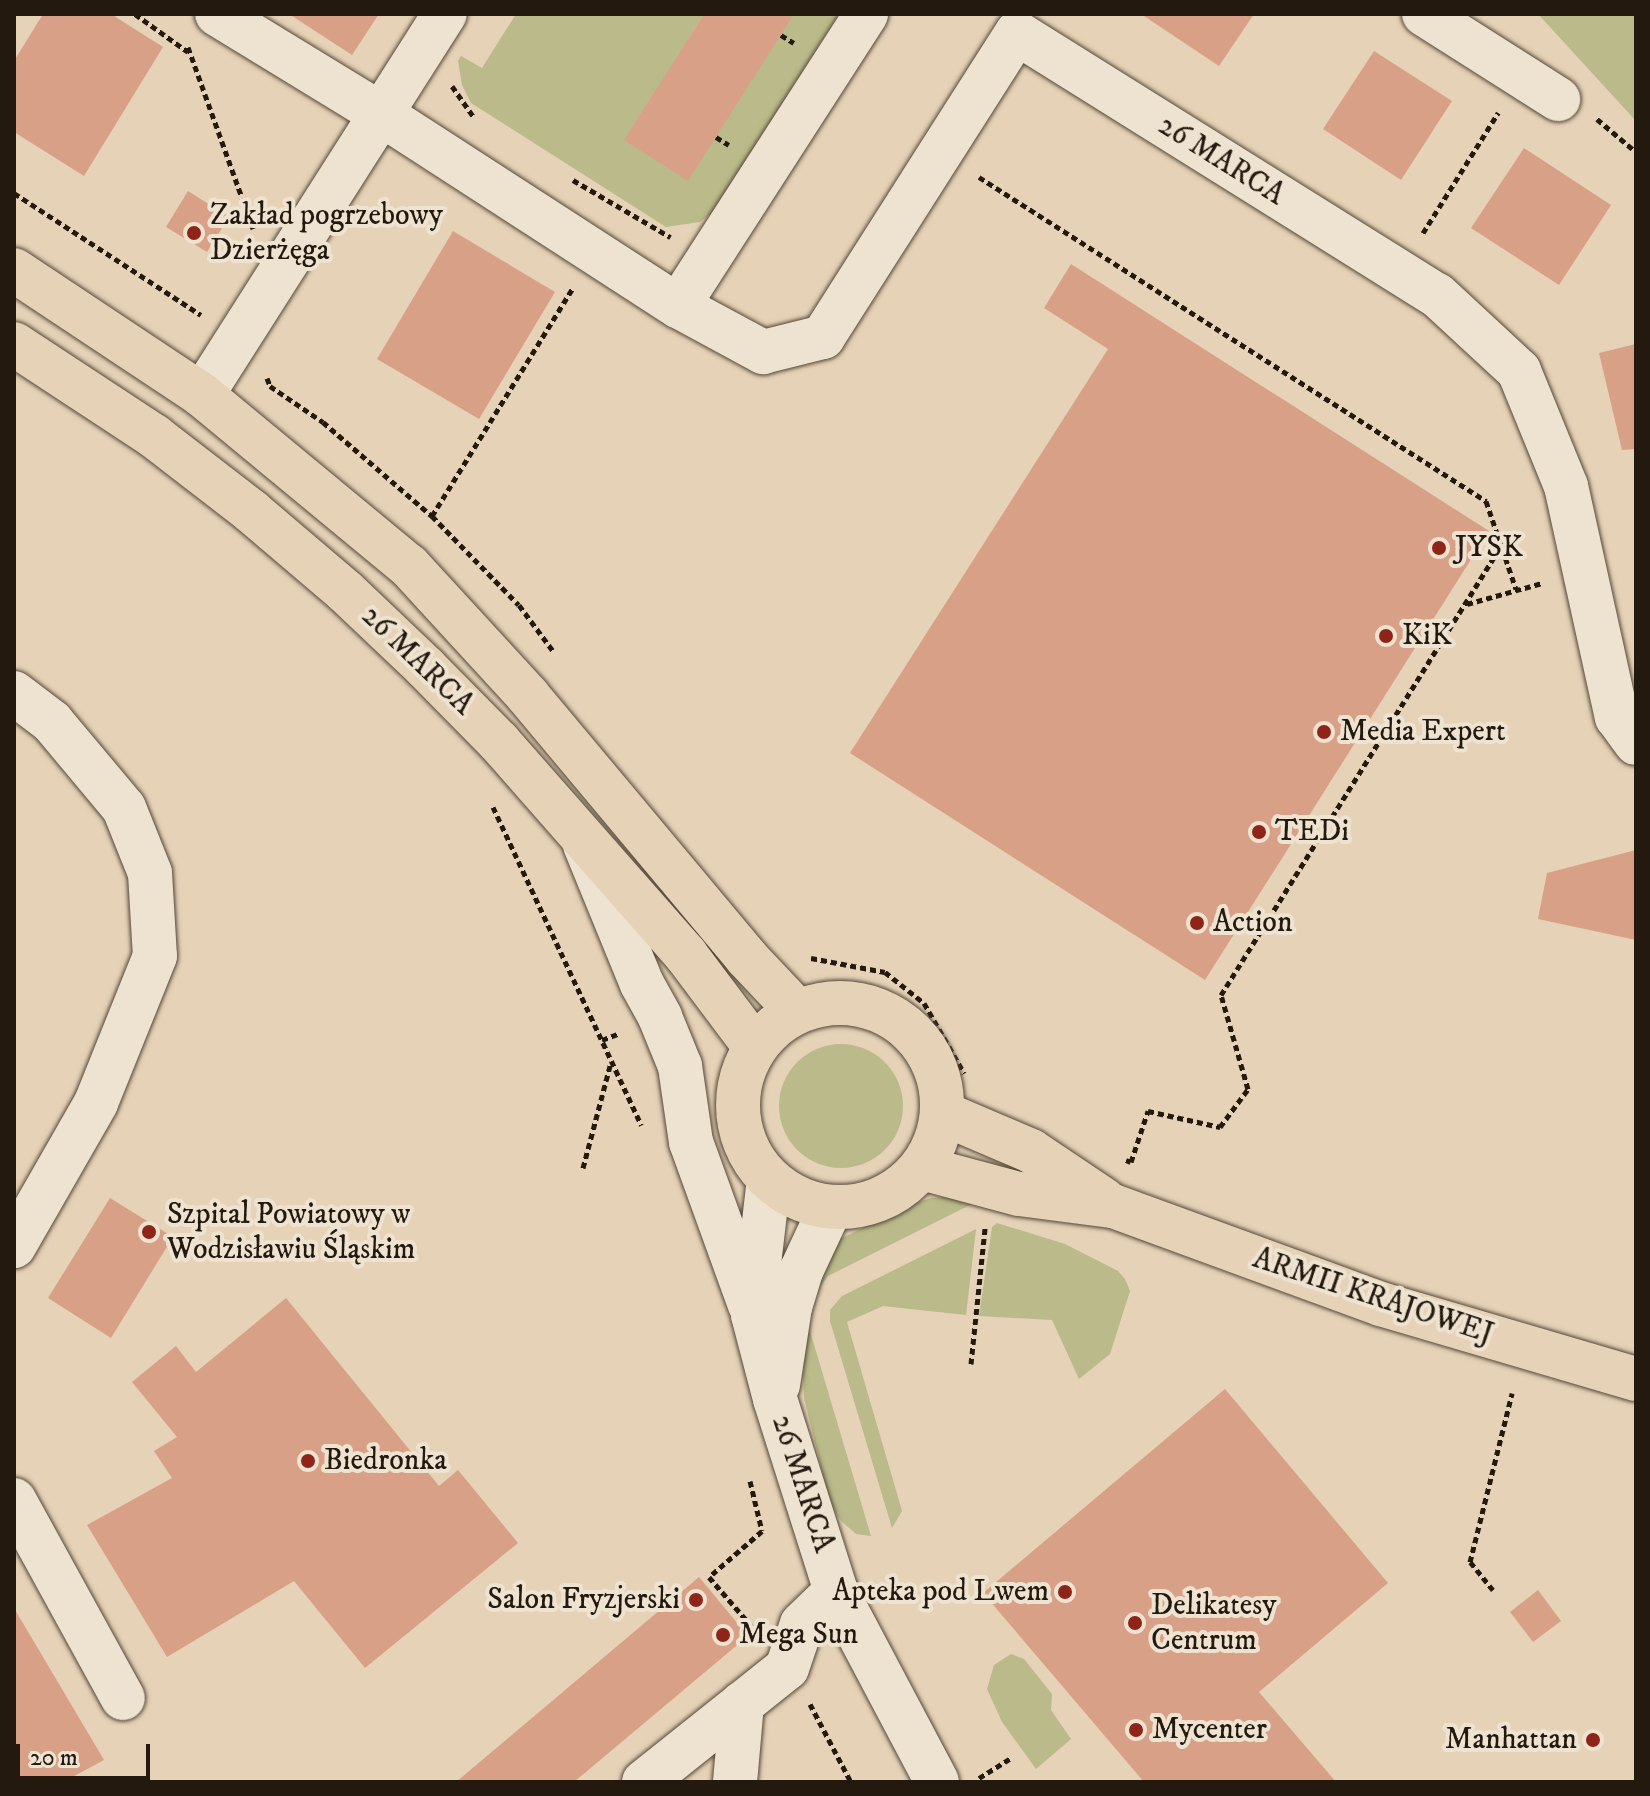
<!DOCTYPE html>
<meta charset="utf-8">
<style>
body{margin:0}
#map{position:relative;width:1650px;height:1796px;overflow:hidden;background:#e5d2b7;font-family:"IM FELL DW Pica",serif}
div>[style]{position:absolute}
.green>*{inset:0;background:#baba8a}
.round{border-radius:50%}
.building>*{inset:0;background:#d9a088}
.path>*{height:5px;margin-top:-2.5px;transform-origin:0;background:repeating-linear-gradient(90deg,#23190e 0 6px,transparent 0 10px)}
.roads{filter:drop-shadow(0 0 2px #544738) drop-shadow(0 0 2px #544738)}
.minor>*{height:44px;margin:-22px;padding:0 22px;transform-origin:22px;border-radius:22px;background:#eee2d0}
.major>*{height:44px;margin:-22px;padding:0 22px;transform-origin:22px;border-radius:22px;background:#e5d2b7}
.major>.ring{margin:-22px;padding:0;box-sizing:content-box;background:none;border:44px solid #e5d2b7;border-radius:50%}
.dots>*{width:22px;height:22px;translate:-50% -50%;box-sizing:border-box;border:4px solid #eee2d0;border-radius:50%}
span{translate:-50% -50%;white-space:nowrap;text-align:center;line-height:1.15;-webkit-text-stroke:8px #eee2d0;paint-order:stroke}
.street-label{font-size:30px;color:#23190e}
.poi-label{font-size:30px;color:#23190e}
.left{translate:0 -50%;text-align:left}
.right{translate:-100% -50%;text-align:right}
.frame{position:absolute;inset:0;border:16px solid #23190e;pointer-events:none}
.scale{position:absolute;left:16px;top:1744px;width:134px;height:36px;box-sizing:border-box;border:4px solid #23190e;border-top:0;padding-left:10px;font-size:24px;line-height:28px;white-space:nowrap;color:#23190e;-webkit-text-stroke:6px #eee2d0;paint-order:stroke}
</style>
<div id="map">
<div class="green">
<div style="clip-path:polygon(516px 14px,704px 14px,625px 140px,793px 14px,839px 14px,715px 210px,700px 222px,666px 227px,471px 103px,462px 85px,458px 61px,461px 56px,482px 68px)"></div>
<div style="clip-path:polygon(1538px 14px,1636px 14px,1636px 121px)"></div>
<div class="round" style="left:779px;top:1044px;width:124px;height:124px"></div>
<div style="clip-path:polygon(962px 1196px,973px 1198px,972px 1204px,828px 1276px,808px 1303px,810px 1331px,871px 1536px,856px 1534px,841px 1521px,830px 1503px,804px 1398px,802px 1342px,809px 1293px,830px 1249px,842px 1238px,915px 1203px,931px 1198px)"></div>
<div style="clip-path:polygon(997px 1223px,1065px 1244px,1118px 1271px,1125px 1279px,1130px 1291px,1110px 1354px,1079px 1379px,1052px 1320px,979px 1316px,992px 1227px)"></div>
<div style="clip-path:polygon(976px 1229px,966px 1315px,883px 1306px,847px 1322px,902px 1511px,892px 1528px,830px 1321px,830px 1310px,842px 1296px)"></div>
<div style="clip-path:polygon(1011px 1654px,1024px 1659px,1052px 1694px,1051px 1710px,1071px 1739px,1036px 1769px,1002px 1722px,987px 1689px,994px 1665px)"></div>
</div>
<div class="building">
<div style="clip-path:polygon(43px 14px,111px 14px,163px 47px,84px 176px,14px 132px,14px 61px)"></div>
<div style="clip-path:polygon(289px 14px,379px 14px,352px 55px)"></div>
<div style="clip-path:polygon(704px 14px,794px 14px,688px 181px,624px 140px)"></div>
<div style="clip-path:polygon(1141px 14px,1254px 14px,1219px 66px)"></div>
<div style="clip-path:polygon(1374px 51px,1452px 101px,1401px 180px,1323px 129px)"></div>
<div style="clip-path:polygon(1524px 148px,1611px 205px,1559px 285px,1471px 228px)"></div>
<div style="clip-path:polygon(188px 191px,229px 217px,207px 252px,166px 227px)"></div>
<div style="clip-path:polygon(453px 231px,555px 292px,479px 419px,377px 359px)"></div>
<div style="clip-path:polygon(1071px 264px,1489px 531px,1205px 980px,850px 753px,1108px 349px,1044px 308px)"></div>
<div style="clip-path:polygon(1636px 344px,1636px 449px,1622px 450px,1599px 353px)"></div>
<div style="clip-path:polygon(1636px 850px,1636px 940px,1538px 919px,1547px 873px)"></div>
<div style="clip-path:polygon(110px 1198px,173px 1237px,111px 1338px,48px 1298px)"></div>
<div style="clip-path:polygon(286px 1298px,439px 1486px,458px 1470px,518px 1543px,365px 1668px,294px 1581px,167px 1657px,87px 1525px,172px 1478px,154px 1451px,177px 1437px,132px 1382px,176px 1346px,196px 1372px)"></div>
<div style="clip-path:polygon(1225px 1389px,1388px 1583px,1259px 1692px,1336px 1782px,1144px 1782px,983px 1593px)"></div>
<div style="clip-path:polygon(699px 1577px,748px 1636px,574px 1782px,456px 1782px)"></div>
<div style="clip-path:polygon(1538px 1590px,1561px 1621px,1533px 1642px,1510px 1612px)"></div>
<div style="clip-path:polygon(14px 1608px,104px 1760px,63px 1782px,14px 1782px)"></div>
</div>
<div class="path">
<div style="left:135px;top:14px;width:65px;rotate:35.6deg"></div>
<div style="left:781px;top:35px;width:15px;rotate:32deg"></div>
<div style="left:188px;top:47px;width:193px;rotate:70.3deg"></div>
<div style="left:452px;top:86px;width:38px;rotate:55deg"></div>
<div style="left:1597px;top:119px;width:51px;rotate:40.2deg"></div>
<div style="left:716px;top:137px;width:15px;rotate:32deg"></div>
<div style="left:979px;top:177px;width:602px;rotate:32.58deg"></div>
<div style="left:1486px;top:501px;width:93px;rotate:71.2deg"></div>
<div style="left:573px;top:180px;width:113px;rotate:30.4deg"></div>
<div style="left:14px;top:193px;width:223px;rotate:33.1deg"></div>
<div style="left:1423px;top:233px;width:142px;rotate:-58deg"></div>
<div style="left:267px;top:378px;width:9px;rotate:69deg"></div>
<div style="left:270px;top:386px;width:64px;rotate:34.2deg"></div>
<div style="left:323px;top:422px;width:144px;rotate:40.8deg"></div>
<div style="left:432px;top:516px;width:124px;rotate:45.7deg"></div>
<div style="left:519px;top:605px;width:57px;rotate:53.5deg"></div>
<div style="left:432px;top:516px;width:267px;rotate:-58.3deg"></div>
<div style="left:1467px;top:604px;width:78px;rotate:-15.6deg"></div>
<div style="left:493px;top:807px;width:351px;rotate:65deg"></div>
<div style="left:811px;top:958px;width:75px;rotate:10.7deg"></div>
<div style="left:885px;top:972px;width:50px;rotate:38.5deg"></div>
<div style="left:924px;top:1003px;width:81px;rotate:60.3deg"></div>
<div style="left:602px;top:1040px;width:19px;rotate:-21deg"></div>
<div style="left:1126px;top:1160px;width:5px;rotate:22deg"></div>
<div style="left:1131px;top:1162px;width:54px;rotate:-71.6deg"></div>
<div style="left:1148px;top:1111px;width:74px;rotate:12.5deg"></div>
<div style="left:1220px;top:1127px;width:47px;rotate:-53.6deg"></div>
<div style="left:1248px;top:1089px;width:98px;rotate:-106deg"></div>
<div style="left:1221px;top:995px;width:529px;rotate:-58.05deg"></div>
<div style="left:583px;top:1168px;width:110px;rotate:-75.2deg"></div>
<div style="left:971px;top:1364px;width:137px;rotate:-84.1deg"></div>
<div style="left:750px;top:1481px;width:51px;rotate:76.5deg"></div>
<div style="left:762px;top:1531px;width:70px;rotate:139deg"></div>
<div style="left:709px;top:1577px;width:69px;rotate:49.1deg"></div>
<div style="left:1493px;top:1590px;width:36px;rotate:-129deg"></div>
<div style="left:1470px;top:1562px;width:174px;rotate:-76deg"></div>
<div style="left:810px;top:1704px;width:88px;rotate:62.3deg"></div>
<div style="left:979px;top:1778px;width:36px;rotate:-32deg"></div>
</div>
<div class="roads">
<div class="minor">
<div style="left:217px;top:14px;width:192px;rotate:31.4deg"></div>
<div style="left:381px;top:114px;width:354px;rotate:32.9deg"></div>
<div style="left:678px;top:306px;width:97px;rotate:28.4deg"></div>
<div style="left:763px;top:352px;width:62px;rotate:-14deg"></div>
<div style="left:823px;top:337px;width:361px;rotate:-57.5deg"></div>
<div style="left:1017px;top:33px;width:495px;rotate:32deg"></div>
<div style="left:1437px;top:295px;width:112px;rotate:42.8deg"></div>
<div style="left:1519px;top:371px;width:124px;rotate:67.8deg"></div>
<div style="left:1566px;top:486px;width:237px;rotate:77.6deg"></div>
<div style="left:1617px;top:717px;width:32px;rotate:54deg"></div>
<div style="left:1424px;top:14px;width:159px;rotate:32.4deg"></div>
<div style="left:678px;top:306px;width:347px;rotate:-57.2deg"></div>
<div style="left:202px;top:395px;width:452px;rotate:-57.5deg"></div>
<div style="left:14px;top:693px;width:48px;rotate:37.3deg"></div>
<div style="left:52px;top:722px;width:112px;rotate:50.1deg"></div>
<div style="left:124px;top:808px;width:70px;rotate:68.2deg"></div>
<div style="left:150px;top:873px;width:83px;rotate:86.6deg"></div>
<div style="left:155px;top:956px;width:158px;rotate:111.9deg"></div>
<div style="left:96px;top:1103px;width:165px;rotate:119.8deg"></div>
<div style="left:585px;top:845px;width:150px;rotate:67.7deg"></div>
<div style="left:642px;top:984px;width:38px;rotate:61deg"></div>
<div style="left:660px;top:1017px;width:53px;rotate:67.8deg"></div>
<div style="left:680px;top:1066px;width:77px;rotate:81.8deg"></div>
<div style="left:691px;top:1142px;width:173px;rotate:70.1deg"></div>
<div style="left:769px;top:1179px;width:137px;rotate:96.7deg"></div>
<div style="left:753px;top:1315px;width:87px;rotate:75.3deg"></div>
<div style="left:775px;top:1399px;width:201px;rotate:72.4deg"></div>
<div style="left:836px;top:1591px;width:216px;rotate:62.1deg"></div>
<div style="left:778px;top:1385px;width:79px;rotate:-81.3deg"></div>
<div style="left:790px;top:1307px;width:38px;rotate:-73deg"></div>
<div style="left:801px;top:1271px;width:68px;rotate:-64.9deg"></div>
<div style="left:14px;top:1500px;width:226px;rotate:61.2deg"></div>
<div style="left:644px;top:1782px;width:183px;rotate:-38.6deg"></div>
<div style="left:787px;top:1668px;width:46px;rotate:-71.2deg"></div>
<div style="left:802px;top:1624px;width:47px;rotate:-44.1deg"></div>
<div style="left:735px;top:1782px;width:79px;rotate:-84.9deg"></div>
</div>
<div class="major">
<div style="left:14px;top:270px;width:226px;rotate:33.6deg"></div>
<div style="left:202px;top:395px;width:268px;rotate:39.6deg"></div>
<div style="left:409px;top:566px;width:176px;rotate:47.5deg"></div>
<div style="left:528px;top:696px;width:341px;rotate:50.1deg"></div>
<div style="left:747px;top:958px;width:71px;rotate:46.7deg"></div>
<div style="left:14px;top:344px;width:168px;rotate:33.3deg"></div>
<div style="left:154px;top:436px;width:123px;rotate:37.7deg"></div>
<div style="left:251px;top:511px;width:123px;rotate:40.4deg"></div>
<div style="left:345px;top:591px;width:112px;rotate:43.5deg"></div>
<div style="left:426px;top:668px;width:104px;rotate:45.4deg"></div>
<div style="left:499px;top:742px;width:283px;rotate:48.7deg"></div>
<div style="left:686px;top:955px;width:115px;rotate:53.1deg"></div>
<div class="ring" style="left:738px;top:1003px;width:160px;height:160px"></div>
<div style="left:942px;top:1113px;width:97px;rotate:23.1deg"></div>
<div style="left:1031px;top:1151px;width:88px;rotate:33.9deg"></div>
<div style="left:922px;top:1168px;width:100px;rotate:15deg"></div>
<div style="left:1019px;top:1194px;width:95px;rotate:7.3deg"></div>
<div style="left:1113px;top:1206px;width:285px;rotate:20.1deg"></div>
<div style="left:1381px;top:1304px;width:266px;rotate:16.4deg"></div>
</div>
</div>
<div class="dots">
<div style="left:194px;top:233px;background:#8f2418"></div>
<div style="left:1439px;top:548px;background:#8f2418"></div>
<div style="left:1386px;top:636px;background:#8f2418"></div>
<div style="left:1324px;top:732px;background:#8f2418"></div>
<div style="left:1259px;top:832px;background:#8f2418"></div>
<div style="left:1197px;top:923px;background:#8f2418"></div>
<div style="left:149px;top:1232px;background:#8f2418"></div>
<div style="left:308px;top:1461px;background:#8f2418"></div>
<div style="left:1065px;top:1592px;background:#8f2418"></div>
<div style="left:696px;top:1600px;background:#8f2418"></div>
<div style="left:1135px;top:1623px;background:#8f2418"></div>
<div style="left:723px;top:1635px;background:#8f2418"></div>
<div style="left:1136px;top:1730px;background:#8f2418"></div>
<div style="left:1593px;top:1740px;background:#8f2418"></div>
</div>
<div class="street-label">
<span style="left:1221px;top:161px;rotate:32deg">26 MARCA</span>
<span style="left:417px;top:661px;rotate:44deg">26 MARCA</span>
<span style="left:1373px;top:1297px;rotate:18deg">ARMII KRAJOWEJ</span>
<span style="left:802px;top:1484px;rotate:72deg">26 MARCA</span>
</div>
<div class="poi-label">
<span class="left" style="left:210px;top:233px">Zakład pogrzebowy<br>Dzierżęga</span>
<span class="left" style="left:1455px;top:548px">JYSK</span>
<span class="left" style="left:1402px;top:636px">KiK</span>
<span class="left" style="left:1340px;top:732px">Media Expert</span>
<span class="left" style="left:1275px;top:832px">TEDi</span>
<span class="left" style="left:1213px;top:923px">Action</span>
<span class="left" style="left:167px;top:1232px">Szpital Powiatowy w<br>Wodzisławiu Śląskim</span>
<span class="left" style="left:324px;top:1461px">Biedronka</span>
<span class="right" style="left:1049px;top:1592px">Apteka pod Lwem</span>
<span class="right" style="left:680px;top:1600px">Salon Fryzjerski</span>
<span class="left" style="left:1151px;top:1623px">Delikatesy<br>Centrum</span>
<span class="left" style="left:739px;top:1635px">Mega Sun</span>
<span class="left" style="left:1152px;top:1730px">Mycenter</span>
<span class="right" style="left:1577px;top:1740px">Manhattan</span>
</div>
<div class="frame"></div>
<div class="scale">20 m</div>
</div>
